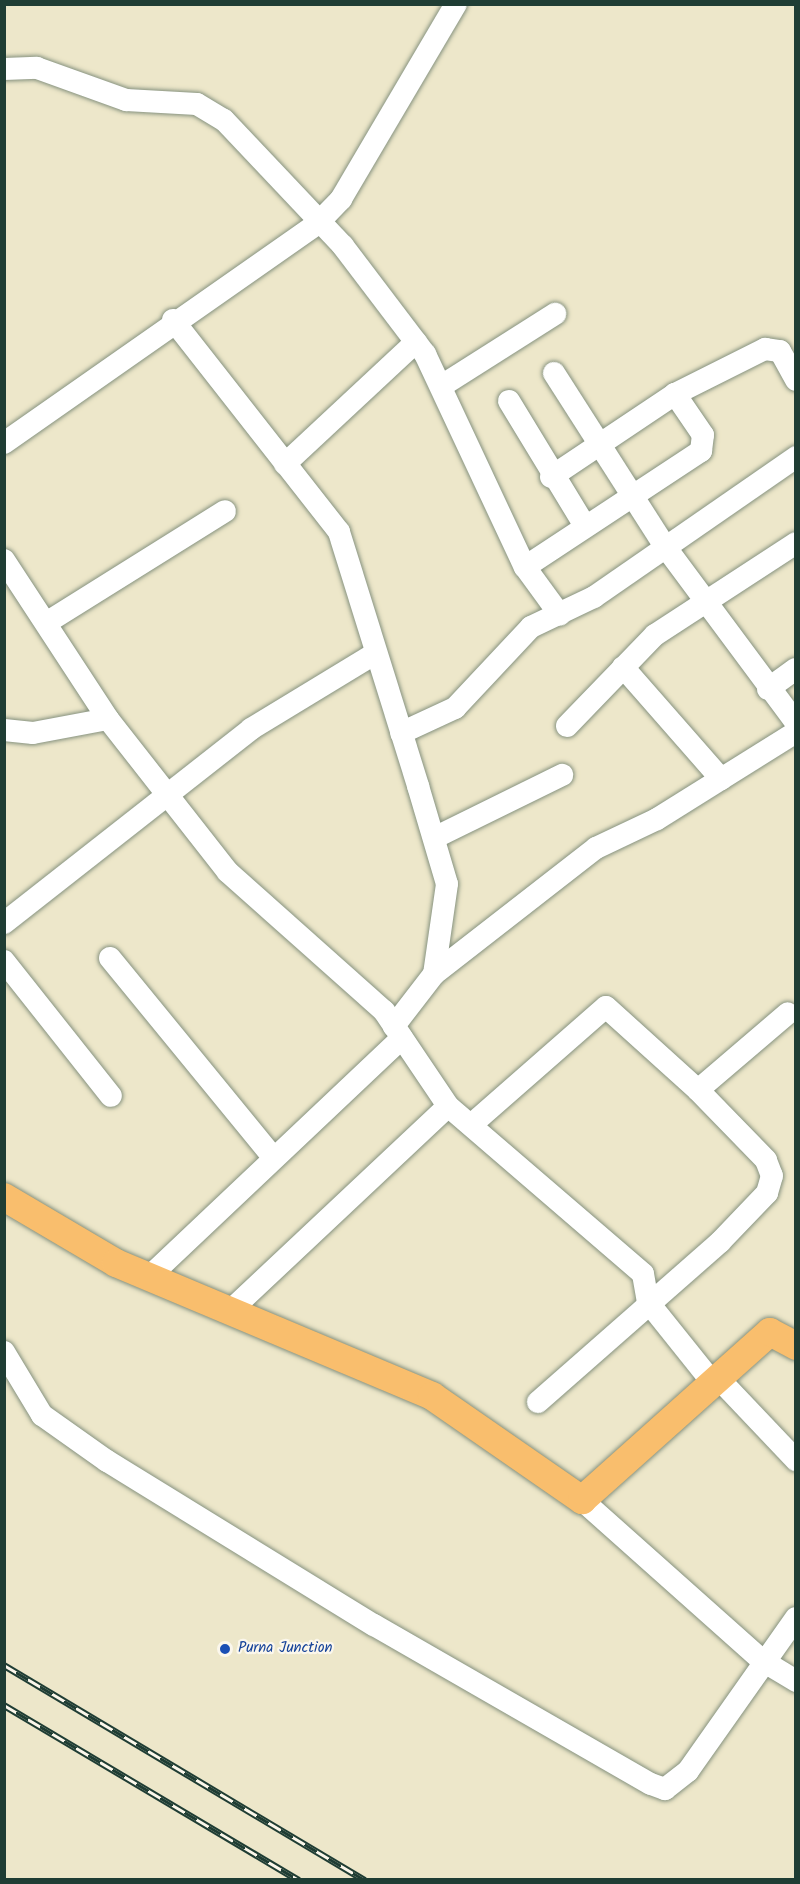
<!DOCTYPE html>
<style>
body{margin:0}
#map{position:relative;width:800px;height:1884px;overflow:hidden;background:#ede7ca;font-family:Kalam,sans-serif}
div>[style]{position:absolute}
.roads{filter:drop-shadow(0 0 2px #86927f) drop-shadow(0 0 2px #86927f)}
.minor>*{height:22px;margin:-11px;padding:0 11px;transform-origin:11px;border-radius:11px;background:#fff}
.major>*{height:28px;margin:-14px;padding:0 14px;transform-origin:14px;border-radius:14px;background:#f9be6d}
.rail>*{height:7px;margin-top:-3.5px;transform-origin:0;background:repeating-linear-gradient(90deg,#fbf7ec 0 14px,#1f3d34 0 28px);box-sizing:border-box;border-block:2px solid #1f3d34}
.dots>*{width:16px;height:16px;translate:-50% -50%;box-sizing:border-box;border:3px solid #fbf7ec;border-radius:50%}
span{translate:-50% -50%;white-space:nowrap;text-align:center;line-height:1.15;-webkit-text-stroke:4.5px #fbf7ec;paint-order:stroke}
.transit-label{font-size:15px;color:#164399}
.left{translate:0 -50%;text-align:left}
.frame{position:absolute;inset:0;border:6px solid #1f3d34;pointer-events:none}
</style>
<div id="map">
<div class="roads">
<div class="minor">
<div style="left:4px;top:69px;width:33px;rotate:-2deg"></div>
<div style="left:37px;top:68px;width:95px;rotate:19.8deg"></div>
<div style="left:126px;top:100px;width:71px;rotate:3.2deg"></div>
<div style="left:197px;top:104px;width:31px;rotate:31deg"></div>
<div style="left:224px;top:120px;width:173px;rotate:46.6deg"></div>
<div style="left:343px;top:246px;width:136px;rotate:52.8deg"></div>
<div style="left:425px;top:354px;width:235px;rotate:64.9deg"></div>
<div style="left:525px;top:567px;width:59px;rotate:53.9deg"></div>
<div style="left:173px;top:320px;width:269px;rotate:51.9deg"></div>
<div style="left:339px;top:532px;width:266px;rotate:72.7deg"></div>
<div style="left:418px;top:786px;width:102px;rotate:73.5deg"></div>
<div style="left:447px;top:884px;width:91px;rotate:98.2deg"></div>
<div style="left:434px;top:974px;width:66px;rotate:127.6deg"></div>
<div style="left:554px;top:373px;width:204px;rotate:57.4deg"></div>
<div style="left:664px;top:545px;width:222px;rotate:53.4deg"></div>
<div style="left:443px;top:385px;width:133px;rotate:-32.4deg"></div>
<div style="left:509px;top:401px;width:146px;rotate:58.7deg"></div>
<div style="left:4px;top:443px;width:382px;rotate:-35deg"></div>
<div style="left:317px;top:224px;width:35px;rotate:-46deg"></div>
<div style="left:341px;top:199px;width:226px;rotate:-59.5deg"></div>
<div style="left:285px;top:464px;width:179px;rotate:-43deg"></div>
<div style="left:551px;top:477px;width:149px;rotate:-33.8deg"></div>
<div style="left:675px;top:394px;width:101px;rotate:-26.6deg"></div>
<div style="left:765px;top:349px;width:15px;rotate:8deg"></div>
<div style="left:780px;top:351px;width:33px;rotate:61deg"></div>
<div style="left:4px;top:560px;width:190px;rotate:56.8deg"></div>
<div style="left:108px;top:719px;width:194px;rotate:51.9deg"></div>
<div style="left:228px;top:872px;width:209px;rotate:41.7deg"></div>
<div style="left:384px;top:1011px;width:115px;rotate:56deg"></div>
<div style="left:525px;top:567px;width:211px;rotate:-33.4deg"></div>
<div style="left:701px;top:451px;width:16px;rotate:-83deg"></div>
<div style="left:703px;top:435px;width:50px;rotate:-124.3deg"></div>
<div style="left:46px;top:623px;width:211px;rotate:-32deg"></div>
<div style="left:623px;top:667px;width:149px;rotate:48.8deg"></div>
<div style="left:768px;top:689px;width:34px;rotate:-36deg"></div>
<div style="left:567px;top:726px;width:127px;rotate:-46deg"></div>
<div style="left:655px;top:635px;width:168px;rotate:-33.1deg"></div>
<div style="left:4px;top:730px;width:29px;rotate:6deg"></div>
<div style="left:33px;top:733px;width:76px;rotate:-10.6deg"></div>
<div style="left:401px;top:733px;width:60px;rotate:-24.8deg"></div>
<div style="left:455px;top:708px;width:111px;rotate:-46.8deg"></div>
<div style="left:531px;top:627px;width:70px;rotate:-25.5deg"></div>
<div style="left:594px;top:597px;width:246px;rotate:-34.7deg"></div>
<div style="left:434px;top:838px;width:143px;rotate:-26.2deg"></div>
<div style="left:4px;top:923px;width:314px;rotate:-38.1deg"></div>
<div style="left:251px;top:729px;width:146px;rotate:-31.3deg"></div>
<div style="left:110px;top:958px;width:256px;rotate:50.7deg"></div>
<div style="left:4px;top:961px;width:172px;rotate:51.6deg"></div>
<div style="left:434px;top:974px;width:205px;rotate:-37.9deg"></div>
<div style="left:596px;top:848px;width:68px;rotate:-25.4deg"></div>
<div style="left:657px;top:819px;width:164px;rotate:-32deg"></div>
<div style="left:471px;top:1125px;width:179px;rotate:-41.2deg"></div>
<div style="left:606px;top:1007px;width:124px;rotate:42.1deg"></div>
<div style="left:698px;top:1090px;width:118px;rotate:-40.5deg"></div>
<div style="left:149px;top:1277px;width:348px;rotate:-43.4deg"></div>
<div style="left:230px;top:1311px;width:299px;rotate:-43.2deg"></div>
<div style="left:448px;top:1106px;width:257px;rotate:40.7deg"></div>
<div style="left:643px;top:1274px;width:28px;rotate:80deg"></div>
<div style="left:648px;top:1302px;width:104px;rotate:51.3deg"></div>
<div style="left:4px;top:1352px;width:74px;rotate:58.9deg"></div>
<div style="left:42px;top:1415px;width:80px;rotate:35.3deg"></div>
<div style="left:107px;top:1461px;width:313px;rotate:31.6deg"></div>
<div style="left:374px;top:1625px;width:319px;rotate:29.9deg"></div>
<div style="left:651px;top:1784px;width:15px;rotate:20deg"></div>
<div style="left:665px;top:1789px;width:29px;rotate:-38deg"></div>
<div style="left:688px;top:1771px;width:187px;rotate:-54.8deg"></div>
<div style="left:719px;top:1379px;width:112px;rotate:46.5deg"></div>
<div style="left:538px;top:1402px;width:242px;rotate:-41.3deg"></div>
<div style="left:720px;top:1242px;width:68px;rotate:-46.2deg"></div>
<div style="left:767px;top:1193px;width:18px;rotate:-74deg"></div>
<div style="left:772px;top:1176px;width:17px;rotate:-111deg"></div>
<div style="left:766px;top:1160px;width:98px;rotate:-134.2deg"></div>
<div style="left:582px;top:1500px;width:242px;rotate:41.7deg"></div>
<div style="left:763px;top:1661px;width:39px;rotate:31deg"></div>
</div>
<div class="major">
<div style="left:4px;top:1197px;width:130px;rotate:30.5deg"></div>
<div style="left:116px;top:1263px;width:343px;rotate:22.8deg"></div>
<div style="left:432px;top:1396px;width:183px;rotate:34.7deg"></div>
<div style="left:582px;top:1500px;width:252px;rotate:-41.8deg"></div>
<div style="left:770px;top:1332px;width:30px;rotate:28deg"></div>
</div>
</div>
<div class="rail">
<div style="left:4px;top:1665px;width:420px;rotate:30.8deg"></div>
<div style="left:4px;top:1705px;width:343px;rotate:30.7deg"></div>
</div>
<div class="dots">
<div style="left:225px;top:1649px;background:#1a4fb4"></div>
</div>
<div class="transit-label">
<span class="left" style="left:238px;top:1649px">Purna Junction</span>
</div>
<div class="frame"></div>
</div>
